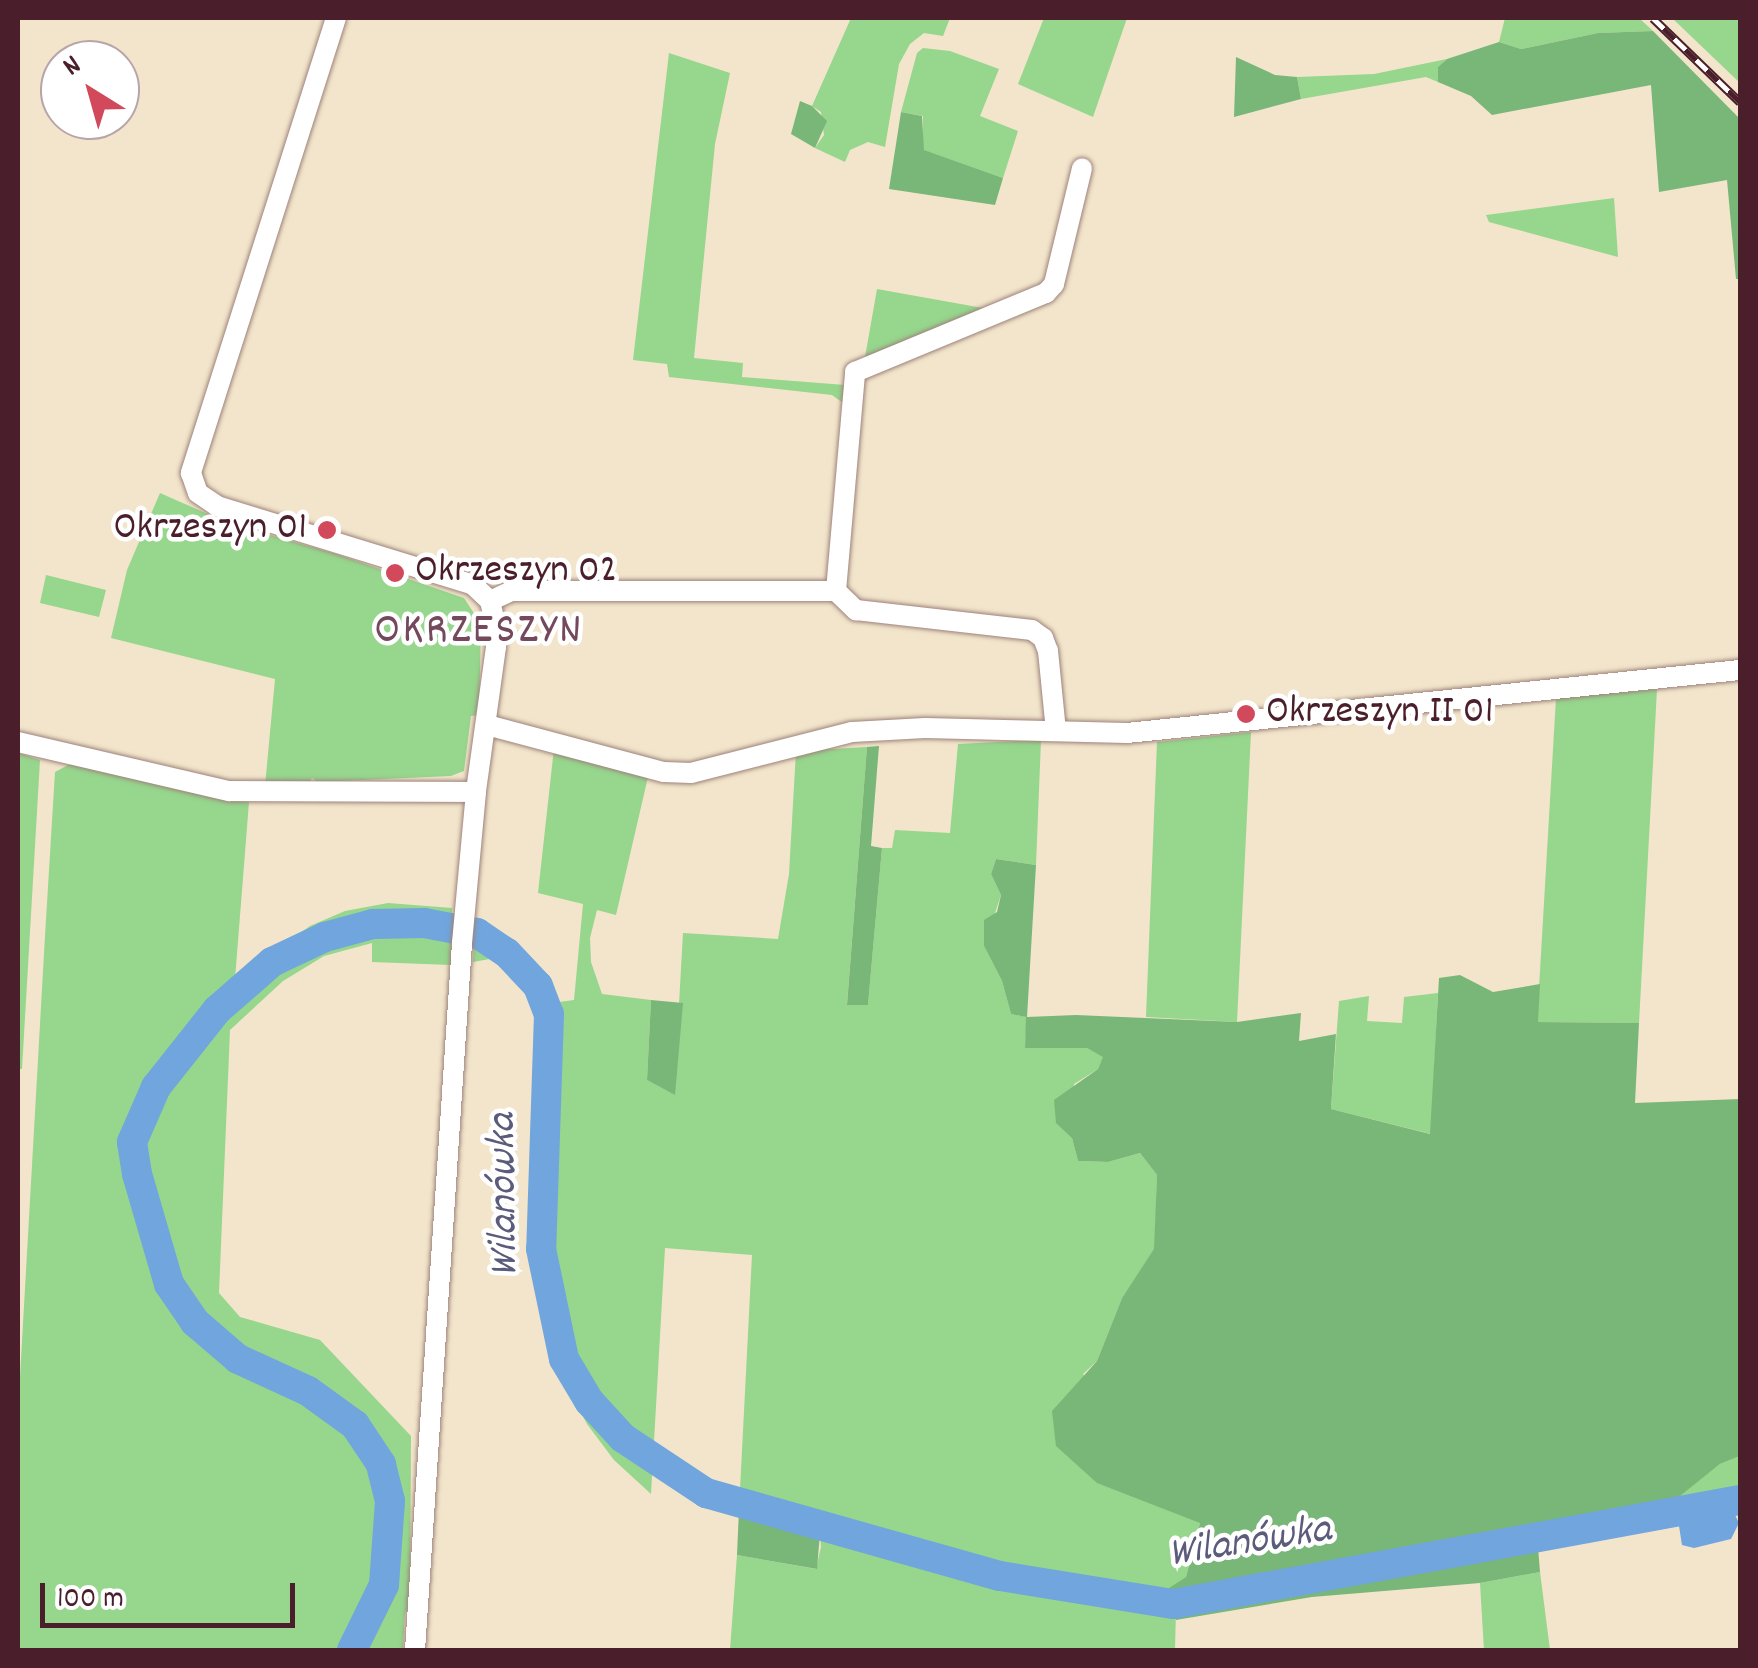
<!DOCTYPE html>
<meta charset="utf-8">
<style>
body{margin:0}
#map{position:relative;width:1758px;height:1668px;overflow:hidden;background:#f2e5cb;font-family:Dekko,sans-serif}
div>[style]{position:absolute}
.green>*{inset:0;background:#96d68d}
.forest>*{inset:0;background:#78b778}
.water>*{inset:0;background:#70a5dd}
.river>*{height:30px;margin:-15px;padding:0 15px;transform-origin:15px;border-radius:15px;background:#70a5dd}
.roads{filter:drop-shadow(0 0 2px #9e827b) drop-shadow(0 0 2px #9e827b)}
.minor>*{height:20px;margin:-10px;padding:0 10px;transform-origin:10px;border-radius:10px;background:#fff}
.rail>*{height:9px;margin-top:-4.5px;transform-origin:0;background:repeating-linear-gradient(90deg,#fff 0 15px,#4a1f2b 0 30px);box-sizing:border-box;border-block:2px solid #4a1f2b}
.dots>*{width:28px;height:28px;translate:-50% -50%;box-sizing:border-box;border:5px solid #fff;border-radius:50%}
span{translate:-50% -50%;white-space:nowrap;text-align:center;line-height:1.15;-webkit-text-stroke:9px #fff;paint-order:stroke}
.poi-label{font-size:40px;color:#4a1f2b}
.right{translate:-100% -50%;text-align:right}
.left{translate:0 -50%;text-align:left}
.water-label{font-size:42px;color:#5b5b7b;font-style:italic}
.quarter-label{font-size:45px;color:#73495b;letter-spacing:2.5px}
.frame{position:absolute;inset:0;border:20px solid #4a1f2b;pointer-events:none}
.north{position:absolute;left:40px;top:40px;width:100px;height:100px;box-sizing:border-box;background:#fff;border:2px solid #b7a5aa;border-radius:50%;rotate:323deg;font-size:28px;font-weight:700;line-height:40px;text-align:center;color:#4a1f2b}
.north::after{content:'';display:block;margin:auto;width:35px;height:45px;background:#d1495b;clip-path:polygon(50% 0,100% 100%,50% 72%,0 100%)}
.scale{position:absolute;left:40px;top:1583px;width:255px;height:45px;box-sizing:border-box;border:5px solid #4a1f2b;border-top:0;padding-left:12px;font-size:30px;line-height:35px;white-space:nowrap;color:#4a1f2b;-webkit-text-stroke:8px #fff;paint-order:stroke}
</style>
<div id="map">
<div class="green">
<div style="clip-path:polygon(851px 18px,950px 18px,943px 36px,924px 33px,910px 44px,899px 64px,885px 147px,868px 142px,850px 150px,845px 162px,815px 148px,824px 135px,821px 112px,812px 106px)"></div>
<div style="clip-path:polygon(1044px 18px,1127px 18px,1093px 117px,1018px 84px)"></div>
<div style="clip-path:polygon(1505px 18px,1639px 18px,1653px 31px,1598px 33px,1521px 49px,1499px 42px)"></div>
<div style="clip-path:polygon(1672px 18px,1740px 18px,1740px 83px)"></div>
<div style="clip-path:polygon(923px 48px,950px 51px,999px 69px,980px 116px,1018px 131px,1003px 178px,923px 150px,923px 116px,901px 112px,917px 53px)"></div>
<div style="clip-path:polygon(669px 53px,730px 73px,715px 144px,694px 358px,743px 363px,742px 377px,845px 385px,843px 403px,832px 395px,669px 377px,667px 364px,633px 360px)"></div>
<div style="clip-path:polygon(1447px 59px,1438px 67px,1438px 82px,1426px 77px,1301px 99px,1297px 77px,1374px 74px)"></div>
<div style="clip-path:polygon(1614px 198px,1618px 257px,1489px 222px,1486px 215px)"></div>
<div style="clip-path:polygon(877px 289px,994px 310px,864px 363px)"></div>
<div style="clip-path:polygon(160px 493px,228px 523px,336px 554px,464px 598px,481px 624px,479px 715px,471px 716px,464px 771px,451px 776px,318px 782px,312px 778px,307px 787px,265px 786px,275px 679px,111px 638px,127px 570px)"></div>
<div style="clip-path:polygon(46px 575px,106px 590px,99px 617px,40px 603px)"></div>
<div style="clip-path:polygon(1657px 689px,1639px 1023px,1537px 1022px,1556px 698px)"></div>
<div style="clip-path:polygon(1251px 732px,1237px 1022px,1146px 1017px,1157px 742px)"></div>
<div style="clip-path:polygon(1041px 740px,1036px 865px,996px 859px,991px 874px,1001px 895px,984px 946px,1002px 981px,1011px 1014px,1027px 1017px,1025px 1048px,1087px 1048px,1104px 1056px,1098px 1069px,1074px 1084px,1072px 1138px,1078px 1161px,1108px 1162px,1140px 1153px,1157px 1175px,1155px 1249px,1122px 1298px,1097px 1361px,1083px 1374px,1200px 1523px,1186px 1577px,1164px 1593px,1176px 1595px,1363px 1565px,1669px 1504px,1720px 1464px,1740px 1456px,1740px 1507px,1176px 1609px,1175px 1650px,730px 1650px,737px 1555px,816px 1569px,821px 1547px,820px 1533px,739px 1509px,752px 1255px,665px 1248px,651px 1494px,614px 1460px,587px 1424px,554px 1362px,541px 1321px,537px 1280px,535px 1020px,530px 998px,505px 966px,495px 958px,473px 962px,475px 919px,513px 945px,546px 982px,551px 1003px,574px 1000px,583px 904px,538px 893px,554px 748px,648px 777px,616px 915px,597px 910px,590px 938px,591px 962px,602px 994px,651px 1000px,647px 1080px,674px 1094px,683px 933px,778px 939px,789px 874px,796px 751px,867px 747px,847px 1004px,868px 1005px,882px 848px,892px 848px,895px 830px,950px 833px,958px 744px)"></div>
<div style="clip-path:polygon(18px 753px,40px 760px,22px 1069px,18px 1069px)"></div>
<div style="clip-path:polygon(72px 763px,249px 802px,235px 979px,310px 926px,345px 911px,388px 903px,452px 908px,451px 965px,372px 962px,372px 943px,324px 956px,283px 981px,230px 1030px,219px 1293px,240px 1317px,320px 1340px,411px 1436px,410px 1606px,405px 1613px,403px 1650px,18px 1650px,18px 1412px,45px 936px,55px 772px)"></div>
<div style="clip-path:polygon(1438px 993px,1431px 1134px,1331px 1109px,1339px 1001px,1369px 996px,1367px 1021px,1402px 1023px,1404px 997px)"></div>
<div style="clip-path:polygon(1540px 1572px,1550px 1650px,1484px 1650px,1480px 1583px)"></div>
</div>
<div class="forest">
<div style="clip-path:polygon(1653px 31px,1740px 119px,1740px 279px,1736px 279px,1727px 180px,1659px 192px,1651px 85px,1492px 115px,1471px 96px,1438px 82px,1438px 67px,1447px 59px,1499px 42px,1521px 49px,1598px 33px)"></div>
<div style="clip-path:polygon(1236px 57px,1275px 75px,1297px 77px,1301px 99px,1234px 117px)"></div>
<div style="clip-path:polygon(800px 101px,812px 106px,827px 121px,815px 148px,791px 134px)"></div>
<div style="clip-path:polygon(901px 112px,922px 116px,924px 150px,1003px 178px,995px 205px,889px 189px)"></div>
<div style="clip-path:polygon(879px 746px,871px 846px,882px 848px,868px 1005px,847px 1005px,867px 747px)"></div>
<div style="clip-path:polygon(996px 859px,1036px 865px,1027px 1017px,1076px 1015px,1237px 1022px,1301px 1013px,1299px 1041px,1336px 1034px,1331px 1109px,1430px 1134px,1439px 978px,1460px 975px,1493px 992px,1540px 984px,1538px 1022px,1639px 1023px,1635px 1103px,1740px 1099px,1740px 1456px,1720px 1464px,1670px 1504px,1363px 1565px,1176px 1595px,1163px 1592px,1186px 1577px,1200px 1523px,1097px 1483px,1056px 1446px,1052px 1411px,1097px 1361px,1122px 1298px,1154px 1249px,1157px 1175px,1140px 1153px,1108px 1162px,1078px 1161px,1072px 1138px,1056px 1123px,1054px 1100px,1098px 1069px,1103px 1057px,1087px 1048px,1025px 1048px,1026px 1017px,1011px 1014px,1002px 981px,984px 946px,984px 920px,997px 912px,1001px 895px,991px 874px)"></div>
<div style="clip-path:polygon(651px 1000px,683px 1003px,675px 1095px,647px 1080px)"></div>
<div style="clip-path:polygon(739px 1509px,820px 1533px,817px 1569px,737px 1555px)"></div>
<div style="clip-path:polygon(1538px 1547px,1540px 1572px,1480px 1583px,1312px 1597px,1176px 1620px,1175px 1609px)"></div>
</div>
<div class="water">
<div style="clip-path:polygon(1735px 1515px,1739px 1523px,1731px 1539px,1694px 1548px,1682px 1545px,1679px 1526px)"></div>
</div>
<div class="river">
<div style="left:352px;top:1650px;width:72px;rotate:-63.8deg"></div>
<div style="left:384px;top:1585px;width:84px;rotate:-85.9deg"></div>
<div style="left:390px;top:1501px;width:38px;rotate:-104deg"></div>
<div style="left:381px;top:1464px;width:47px;rotate:-123.7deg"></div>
<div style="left:355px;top:1425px;width:58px;rotate:-144.1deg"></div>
<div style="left:308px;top:1391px;width:77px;rotate:-155.4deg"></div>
<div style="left:238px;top:1359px;width:57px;rotate:-139.3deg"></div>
<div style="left:195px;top:1322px;width:46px;rotate:-124.4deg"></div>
<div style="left:169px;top:1284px;width:115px;rotate:-106.2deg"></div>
<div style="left:137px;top:1174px;width:32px;rotate:-99deg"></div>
<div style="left:132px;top:1142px;width:60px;rotate:-66.4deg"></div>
<div style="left:156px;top:1087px;width:98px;rotate:-51.6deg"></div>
<div style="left:217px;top:1010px;width:73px;rotate:-41.1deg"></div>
<div style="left:272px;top:962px;width:59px;rotate:-25.3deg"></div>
<div style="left:325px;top:937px;width:50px;rotate:-15.2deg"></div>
<div style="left:373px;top:924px;width:51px;rotate:-1.1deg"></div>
<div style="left:424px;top:923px;width:54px;rotate:10.7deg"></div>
<div style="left:477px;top:933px;width:36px;rotate:34deg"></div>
<div style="left:507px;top:953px;width:45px;rotate:46.8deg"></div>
<div style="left:538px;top:986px;width:30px;rotate:69deg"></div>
<div style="left:549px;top:1014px;width:235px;rotate:91.9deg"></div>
<div style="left:541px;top:1249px;width:112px;rotate:78.2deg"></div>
<div style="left:564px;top:1359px;width:49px;rotate:59.2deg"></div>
<div style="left:589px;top:1401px;width:50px;rotate:47.4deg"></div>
<div style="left:623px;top:1438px;width:100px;rotate:33.5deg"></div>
<div style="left:706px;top:1493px;width:305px;rotate:15.8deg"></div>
<div style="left:1000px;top:1576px;width:175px;rotate:9.2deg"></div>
<div style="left:1173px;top:1604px;width:576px;rotate:-10.39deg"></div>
</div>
<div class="roads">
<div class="minor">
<div style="left:336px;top:18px;width:478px;rotate:107.7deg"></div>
<div style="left:191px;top:473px;width:21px;rotate:71deg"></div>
<div style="left:198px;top:493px;width:23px;rotate:34deg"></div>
<div style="left:217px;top:506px;width:268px;rotate:17.1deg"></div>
<div style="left:473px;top:585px;width:23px;rotate:43deg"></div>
<div style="left:490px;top:601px;width:17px;rotate:77deg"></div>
<div style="left:494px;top:618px;width:29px;rotate:86deg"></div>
<div style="left:496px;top:647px;width:146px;rotate:97.9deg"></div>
<div style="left:476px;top:792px;width:152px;rotate:95.3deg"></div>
<div style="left:462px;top:943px;width:709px;rotate:93.8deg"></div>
<div style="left:836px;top:591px;width:220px;rotate:-85deg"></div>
<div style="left:855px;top:372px;width:207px;rotate:-22.5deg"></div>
<div style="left:1046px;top:293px;width:12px;rotate:-48deg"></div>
<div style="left:1054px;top:284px;width:119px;rotate:-76.4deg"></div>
<div style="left:490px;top:601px;width:23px;rotate:-25deg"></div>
<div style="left:511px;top:591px;width:325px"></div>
<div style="left:836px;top:591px;width:28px;rotate:44deg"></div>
<div style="left:856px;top:610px;width:177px;rotate:6.5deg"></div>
<div style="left:1032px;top:630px;width:14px;rotate:36deg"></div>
<div style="left:1043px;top:638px;width:14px;rotate:69deg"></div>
<div style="left:1048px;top:651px;width:80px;rotate:84.3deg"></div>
<div style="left:487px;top:725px;width:183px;rotate:14.9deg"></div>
<div style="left:664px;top:772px;width:27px;rotate:2deg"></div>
<div style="left:691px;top:773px;width:166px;rotate:-14.3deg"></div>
<div style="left:852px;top:732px;width:73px;rotate:-3.1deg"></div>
<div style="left:925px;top:728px;width:202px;rotate:1.4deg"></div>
<div style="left:1127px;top:733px;width:616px;rotate:-5.87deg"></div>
<div style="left:18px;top:742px;width:217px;rotate:13.1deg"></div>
<div style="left:229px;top:791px;width:247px;rotate:0.2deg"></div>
</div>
</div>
<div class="rail">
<div style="left:1653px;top:18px;width:121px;rotate:44deg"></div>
</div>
<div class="dots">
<div style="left:327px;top:530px;background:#d1495b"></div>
<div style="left:395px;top:573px;background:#d1495b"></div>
<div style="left:1246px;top:714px;background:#d1495b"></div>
</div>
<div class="poi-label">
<span class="right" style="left:307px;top:530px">Okrzeszyn 01</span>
<span class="left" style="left:415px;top:573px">Okrzeszyn 02</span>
<span class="left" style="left:1266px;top:714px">Okrzeszyn II 01</span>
</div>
<div class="water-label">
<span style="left:506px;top:1195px;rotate:-91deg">Wilanówka</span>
<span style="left:1250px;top:1544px;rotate:-9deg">Wilanówka</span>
</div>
<div class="quarter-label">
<span style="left:479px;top:633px">OKRZESZYN</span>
</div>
<div class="frame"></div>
<div class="north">N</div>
<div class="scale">100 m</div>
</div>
